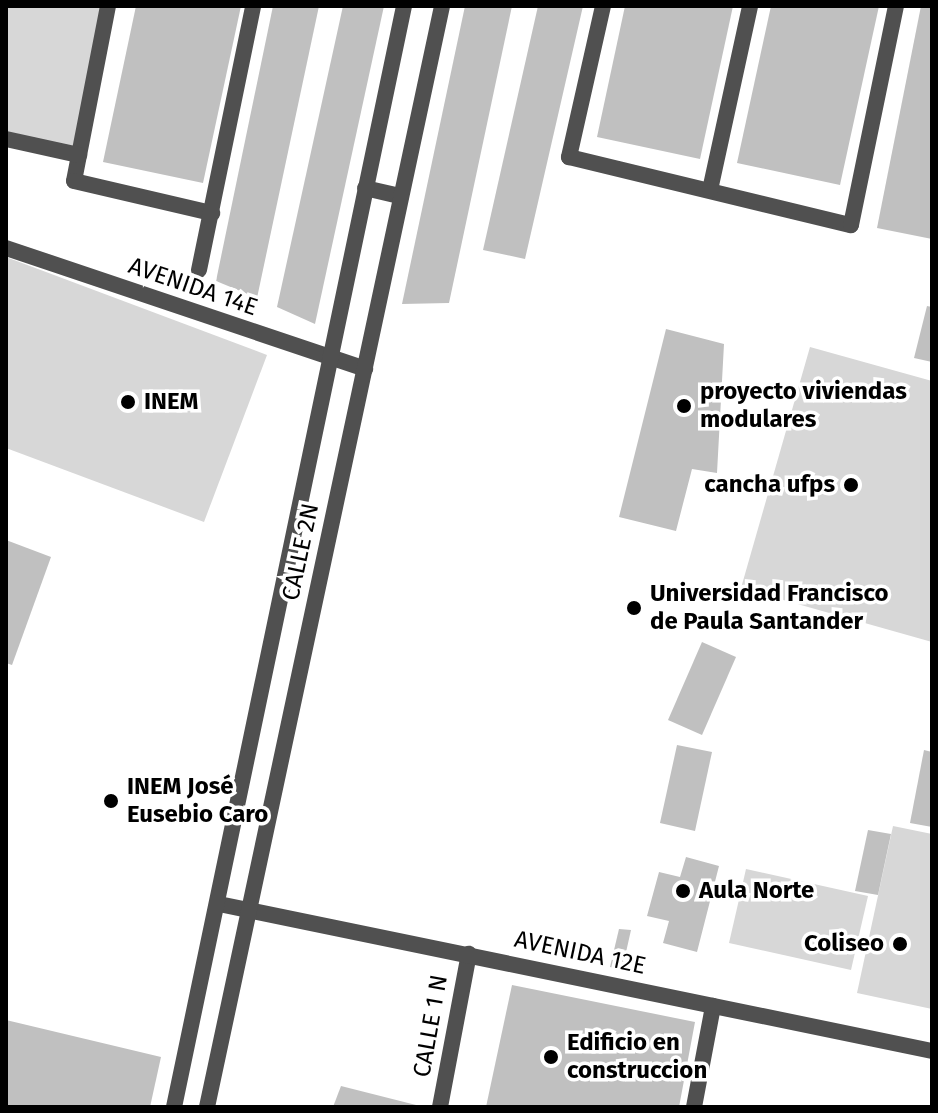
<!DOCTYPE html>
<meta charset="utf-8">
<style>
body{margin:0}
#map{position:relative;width:938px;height:1113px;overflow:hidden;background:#fff;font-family:"Fira Sans",sans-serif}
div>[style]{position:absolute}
.green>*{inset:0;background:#d7d7d7}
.building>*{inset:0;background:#c0c0c0}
.minor>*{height:16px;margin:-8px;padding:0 8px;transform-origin:8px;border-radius:8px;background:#505050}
.tertiary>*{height:16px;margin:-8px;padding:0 8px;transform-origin:8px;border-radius:8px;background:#505050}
.dots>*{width:22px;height:22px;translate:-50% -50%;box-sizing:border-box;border:4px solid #fff;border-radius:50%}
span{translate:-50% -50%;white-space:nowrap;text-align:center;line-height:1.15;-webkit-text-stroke:7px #fff;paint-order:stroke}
.street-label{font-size:24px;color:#000}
.poi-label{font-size:24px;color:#000;font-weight:700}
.left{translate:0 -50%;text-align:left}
.right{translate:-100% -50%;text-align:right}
.frame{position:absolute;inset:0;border:8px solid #000;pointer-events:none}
</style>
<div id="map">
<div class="green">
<div style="clip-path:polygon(6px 6px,103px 6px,72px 151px,6px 135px)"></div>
<div style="clip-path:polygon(6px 257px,267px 355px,204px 522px,6px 448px)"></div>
<div style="clip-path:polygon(810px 347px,932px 381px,932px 642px,741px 588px)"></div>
<div style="clip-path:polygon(893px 826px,932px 834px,932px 1009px,857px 993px)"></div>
<div style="clip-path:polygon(746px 869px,868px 896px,851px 970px,729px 943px)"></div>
</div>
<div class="building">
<div style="clip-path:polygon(136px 6px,241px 6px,203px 183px,103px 162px)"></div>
<div style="clip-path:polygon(273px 6px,319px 6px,257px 298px,216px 281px)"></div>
<div style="clip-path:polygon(343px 6px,384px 6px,315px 324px,277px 307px)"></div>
<div style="clip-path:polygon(465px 6px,512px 6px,449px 303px,402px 304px)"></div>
<div style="clip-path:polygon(538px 6px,583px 6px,525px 259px,483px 250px)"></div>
<div style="clip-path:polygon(625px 6px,733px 6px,700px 159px,597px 137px)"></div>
<div style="clip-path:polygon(771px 6px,879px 6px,840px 185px,737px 163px)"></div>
<div style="clip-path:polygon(921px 6px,932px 6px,932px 239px,877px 228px)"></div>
<div style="clip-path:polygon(927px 306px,932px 307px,932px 362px,914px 358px)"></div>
<div style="clip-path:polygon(666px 329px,724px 344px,717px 473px,692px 469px,676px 531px,619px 517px)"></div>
<div style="clip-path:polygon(6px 540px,51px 557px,12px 665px,6px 663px)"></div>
<div style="clip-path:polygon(702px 642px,736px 657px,702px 735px,668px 720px)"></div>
<div style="clip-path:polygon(677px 745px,712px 752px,695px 831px,660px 823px)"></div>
<div style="clip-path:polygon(924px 750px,932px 752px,932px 827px,910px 823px)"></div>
<div style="clip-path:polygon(868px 830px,891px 834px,878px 895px,855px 891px)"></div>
<div style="clip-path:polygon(686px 857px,719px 866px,697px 952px,663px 943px,669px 921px,647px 916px,659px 872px,680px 877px)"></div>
<div style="clip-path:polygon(619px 929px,631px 930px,622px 970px,610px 967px)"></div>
<div style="clip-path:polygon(512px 985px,695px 1022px,679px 1107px,486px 1107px)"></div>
<div style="clip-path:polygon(6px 1020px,161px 1057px,150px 1107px,6px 1107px)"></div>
<div style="clip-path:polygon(341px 1086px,420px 1106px,420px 1107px,333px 1107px)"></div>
</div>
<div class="minor">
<div style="left:108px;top:6px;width:178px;rotate:101deg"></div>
<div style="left:74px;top:181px;width:142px;rotate:13.1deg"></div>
<div style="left:603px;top:6px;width:155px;rotate:102.7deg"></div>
<div style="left:569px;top:157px;width:290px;rotate:13.6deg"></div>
<div style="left:851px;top:225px;width:224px;rotate:-78.4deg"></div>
<div style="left:6px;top:139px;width:75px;rotate:12.4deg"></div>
<div style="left:710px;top:190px;width:188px;rotate:-77.7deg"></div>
<div style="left:6px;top:248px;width:379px;rotate:18.6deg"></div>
<div style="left:199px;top:270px;width:269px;rotate:-78.4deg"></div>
<div style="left:440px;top:1107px;width:156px;rotate:-79.3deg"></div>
<div style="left:694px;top:1107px;width:103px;rotate:-79.3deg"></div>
</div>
<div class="tertiary">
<div style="left:365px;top:188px;width:36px;rotate:13deg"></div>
<div style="left:219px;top:904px;width:728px;rotate:11.65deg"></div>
<div style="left:174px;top:1107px;width:1125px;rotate:-78.2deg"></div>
<div style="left:207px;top:1107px;width:1126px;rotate:-77.95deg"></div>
</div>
<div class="dots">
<div style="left:128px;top:402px;background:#000"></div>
<div style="left:684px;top:406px;background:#000"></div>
<div style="left:851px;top:485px;background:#000"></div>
<div style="left:634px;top:608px;background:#000"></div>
<div style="left:111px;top:801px;background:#000"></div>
<div style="left:683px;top:891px;background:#000"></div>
<div style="left:900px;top:944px;background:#000"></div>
<div style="left:551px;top:1057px;background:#000"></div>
</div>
<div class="street-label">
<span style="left:193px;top:287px;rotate:19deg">AVENIDA 14E</span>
<span style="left:301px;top:552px;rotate:-78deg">CALLE 2N</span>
<span style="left:580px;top:953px;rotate:12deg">AVENIDA 12E</span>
<span style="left:431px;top:1026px;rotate:-80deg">CALLE 1 N</span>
</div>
<div class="poi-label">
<span class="left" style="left:700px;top:406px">proyecto viviendas<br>modulares</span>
<span class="left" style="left:144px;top:402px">INEM</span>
<span class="right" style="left:835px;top:485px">cancha ufps</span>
<span class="left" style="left:650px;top:608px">Universidad Francisco<br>de Paula Santander</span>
<span class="left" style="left:127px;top:801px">INEM José<br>Eusebio Caro</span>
<span class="left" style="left:699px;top:891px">Aula Norte</span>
<span class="right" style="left:884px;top:944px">Coliseo</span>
<span class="left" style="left:567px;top:1057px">Edificio en<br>construccion</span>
</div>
<div class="frame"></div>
</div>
